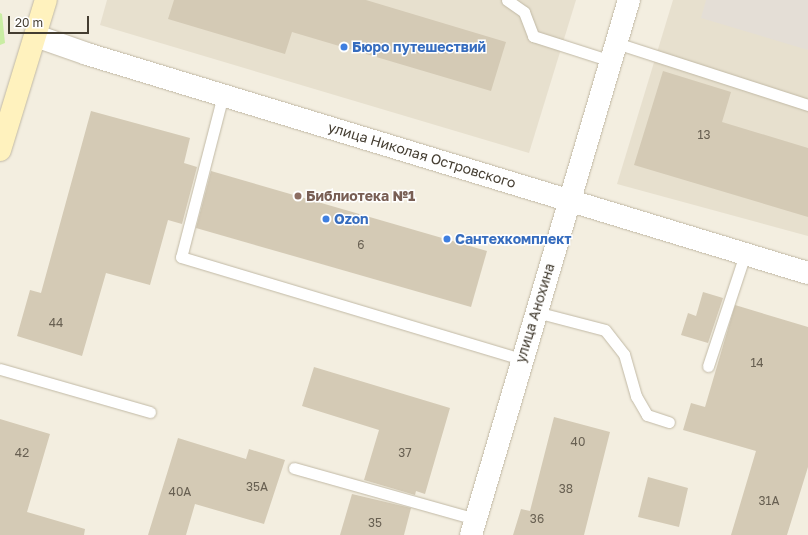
<!DOCTYPE html>
<meta charset="utf-8">
<style>
body{margin:0}
#map{position:relative;width:808px;height:535px;overflow:hidden;background:#f3eee0;font-family:"Golos Text",sans-serif}
div>[style]{position:absolute}
.residential>*{inset:0;background:#e7e0ce}
.industrial>*{inset:0;background:#e4ded6}
.green>*{inset:0;background:#c9eda3}
.building>*{inset:0;background:#d4cab5}
.roads{filter:drop-shadow(0 0 1px #c1b9a5) drop-shadow(0 0 1px #c1b9a5)}
.service>*{height:11px;margin:-5.5px;padding:0 5.5px;transform-origin:5.5px;border-radius:5.5px;background:#fff}
.minor>*{height:22px;margin:-11px;padding:0 11px;transform-origin:11px;border-radius:11px;background:#fff}
.secondary>*{height:22px;margin:-11px;padding:0 11px;transform-origin:11px;border-radius:11px;background:#fff2be}
.dots>*{width:11px;height:11px;translate:-50% -50%;box-sizing:border-box;border:2px solid #fff;border-radius:50%}
span{translate:-50% -50%;white-space:nowrap;text-align:center;line-height:1.15;-webkit-text-stroke:3px #fff;paint-order:stroke}
.number-label{font-size:12px;color:#686052}
.number-label span{-webkit-text-stroke-width:0}
.shop-label{font-size:14px;color:#366cbe;font-weight:700}
.left{translate:0 -50%;text-align:left}
.street-label{font-size:14px;color:#443d31}
.education-label{font-size:14px;color:#785e54;font-weight:700}
.scale{position:absolute;left:8px;top:16px;width:81px;height:18px;box-sizing:border-box;border:2px solid #443d31;border-top:0;padding-left:5px;font-size:12px;line-height:14px;white-space:nowrap;color:#443d31;-webkit-text-stroke:3px #fff;paint-order:stroke}
</style>
<div id="map">
<div class="residential">
<div style="clip-path:polygon(107px 0,576px 0,529px 153px,100px 25px)"></div>
<div style="clip-path:polygon(673px 0,808px 0,808px 236px,617px 184px)"></div>
</div>
<div class="industrial">
<div style="clip-path:polygon(706px 0,808px 0,808px 50px,701px 18px)"></div>
</div>
<div class="green">
<div style="clip-path:polygon(0 13px,2px 14px,5px 43px,0 45px)"></div>
</div>
<div class="building">
<div style="clip-path:polygon(174px 0,366px 0,506px 42px,491px 91px,292px 32px,285px 54px,168px 19px)"></div>
<div style="clip-path:polygon(663px 71px,731px 92px,722px 122px,808px 148px,808px 217px,634px 165px)"></div>
<div style="clip-path:polygon(91px 111px,190px 138px,184px 163px,197px 167px,182px 224px,168px 220px,150px 285px,106px 273px,82px 356px,17px 336px,30px 290px,41px 293px)"></div>
<div style="clip-path:polygon(211px 171px,487px 251px,471px 307px,196px 228px)"></div>
<div style="clip-path:polygon(703px 292px,723px 298px,708px 343px,681px 335px,688px 313px,696px 316px)"></div>
<div style="clip-path:polygon(735px 305px,808px 327px,808px 467px,787px 535px,731px 535px,756px 451px,683px 430px,691px 403px,705px 407px)"></div>
<div style="clip-path:polygon(314px 367px,450px 408px,425px 494px,416px 491px,415px 495px,364px 480px,379px 430px,302px 406px)"></div>
<div style="clip-path:polygon(554px 417px,610px 432px,584px 535px,513px 535px,521px 509px,530px 511px)"></div>
<div style="clip-path:polygon(0 419px,50px 434px,27px 512px,85px 529px,84px 535px,0 535px)"></div>
<div style="clip-path:polygon(178px 438px,246px 459px,249px 449px,285px 460px,264px 524px,195px 504px,186px 535px,148px 535px)"></div>
<div style="clip-path:polygon(648px 477px,688px 488px,679px 527px,638px 517px)"></div>
<div style="clip-path:polygon(352px 494px,411px 508px,404px 535px,340px 535px)"></div>
</div>
<div class="roads">
<div class="service">
<div style="left:507px;top:0;width:21px;rotate:35deg"></div>
<div style="left:524px;top:12px;width:26px;rotate:69deg"></div>
<div style="left:533px;top:36px;width:82px;rotate:17.8deg"></div>
<div style="left:616px;top:43px;width:202px;rotate:17.9deg"></div>
<div style="left:223px;top:95px;width:167px;rotate:104.5deg"></div>
<div style="left:181px;top:257px;width:356px;rotate:16.7deg"></div>
<div style="left:536px;top:312px;width:71px;rotate:14.6deg"></div>
<div style="left:605px;top:330px;width:31px;rotate:52deg"></div>
<div style="left:624px;top:354px;width:44px;rotate:74.1deg"></div>
<div style="left:636px;top:396px;width:22px;rotate:60deg"></div>
<div style="left:647px;top:415px;width:23px;rotate:18deg"></div>
<div style="left:708px;top:366px;width:118px;rotate:-71.7deg"></div>
<div style="left:0;top:369px;width:156px;rotate:16deg"></div>
<div style="left:294px;top:468px;width:189px;rotate:15.7deg"></div>
</div>
<div class="minor">
<div style="left:36px;top:36px;width:54px;rotate:19.4deg"></div>
<div style="left:87px;top:54px;width:754px;rotate:16.9deg"></div>
<div style="left:471px;top:535px;width:558px;rotate:-73.55deg"></div>
</div>
<div class="secondary">
<div style="left:0;top:150px;width:157px;rotate:-73deg"></div>
</div>
</div>
<div class="dots">
<div style="left:344px;top:47px;background:#3f7fe0"></div>
<div style="left:298px;top:196px;background:#8d6e63"></div>
<div style="left:326px;top:219px;background:#3f7fe0"></div>
<div style="left:447px;top:239px;background:#3f7fe0"></div>
</div>
<div class="number-label">
<span style="left:704px;top:135px">13</span>
<span style="left:361px;top:245px">6</span>
<span style="left:56px;top:323px">44</span>
<span style="left:757px;top:363px">14</span>
<span style="left:578px;top:442px">40</span>
<span style="left:22px;top:453px">42</span>
<span style="left:405px;top:453px">37</span>
<span style="left:257px;top:487px">35А</span>
<span style="left:566px;top:489px">38</span>
<span style="left:180px;top:492px">40А</span>
<span style="left:769px;top:501px">31А</span>
<span style="left:537px;top:519px">36</span>
<span style="left:375px;top:523px">35</span>
</div>
<div class="shop-label">
<span class="left" style="left:352px;top:47px">Бюро путешествий</span>
<span class="left" style="left:334px;top:219px">Ozon</span>
<span class="left" style="left:455px;top:239px">Сантехкомплект</span>
</div>
<div class="street-label">
<span style="left:422px;top:155px;rotate:17deg">улица Николая Островского</span>
<span style="left:535px;top:313px;rotate:-73deg">улица Анохина</span>
</div>
<div class="education-label">
<span class="left" style="left:306px;top:196px">Библиотека №1</span>
</div>
<div class="scale">20 m</div>
</div>
